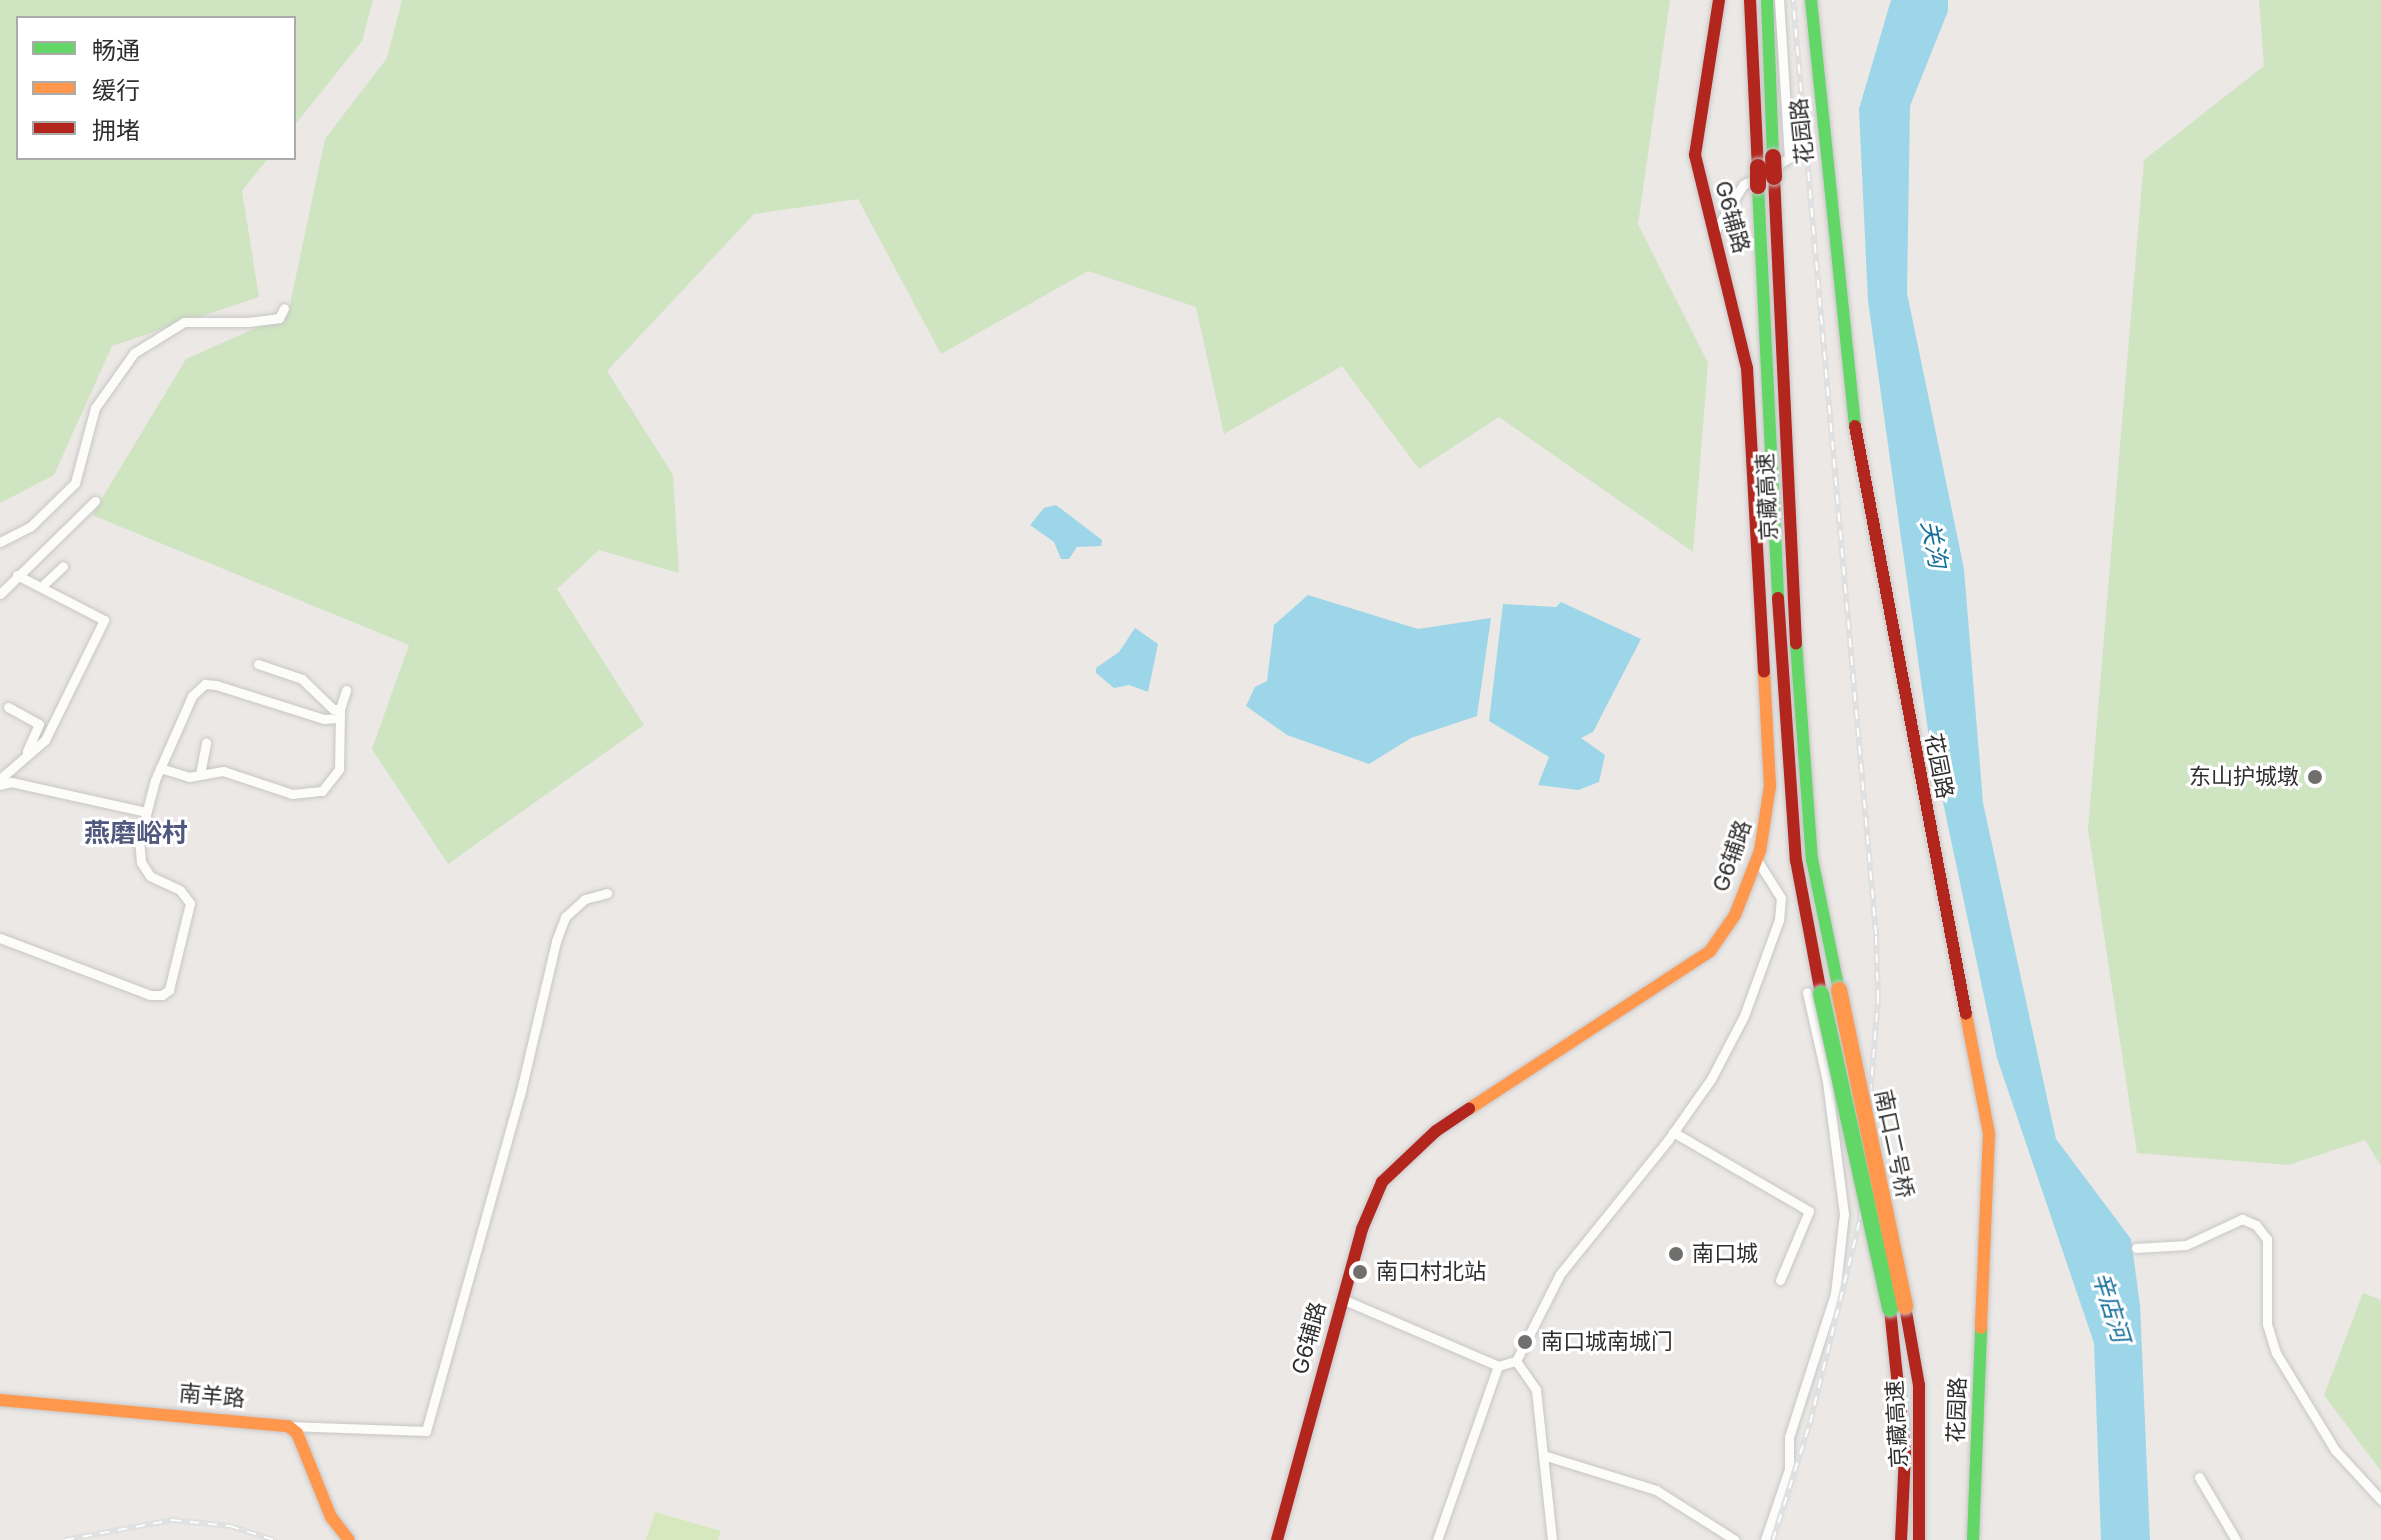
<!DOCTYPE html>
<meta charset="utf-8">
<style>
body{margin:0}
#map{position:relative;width:2381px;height:1540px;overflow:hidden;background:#ebe8e5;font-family:Inter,"Noto Sans SC",sans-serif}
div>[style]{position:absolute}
.green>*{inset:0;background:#cfe4c0}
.pitch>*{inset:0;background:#d8e8be}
.water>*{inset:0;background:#9dd6e8}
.roads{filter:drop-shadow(0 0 2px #c8c6c7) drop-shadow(0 0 2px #c8c6c7)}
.street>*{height:9px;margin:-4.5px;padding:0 4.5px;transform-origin:4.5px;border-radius:4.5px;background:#fcfcfb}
.fast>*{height:12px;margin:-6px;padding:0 6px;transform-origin:6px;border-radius:6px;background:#63d668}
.slow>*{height:12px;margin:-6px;padding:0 6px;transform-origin:6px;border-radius:6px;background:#ff974d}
.jam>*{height:12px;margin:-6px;padding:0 6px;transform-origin:6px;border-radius:6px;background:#b3261e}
.rail>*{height:6px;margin-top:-3px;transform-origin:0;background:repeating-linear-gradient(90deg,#fff 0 9px,#dfe0e1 0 18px);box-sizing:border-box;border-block:2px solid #dfe0e1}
.bridges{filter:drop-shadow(0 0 2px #c6c5c4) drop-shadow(0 0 2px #c6c5c4)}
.fast-bridge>*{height:16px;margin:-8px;padding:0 8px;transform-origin:8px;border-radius:8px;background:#63d668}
.slow-bridge>*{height:16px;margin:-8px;padding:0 8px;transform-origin:8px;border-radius:8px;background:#ff974d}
.jam-bridge>*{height:16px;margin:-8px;padding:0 8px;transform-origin:8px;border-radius:8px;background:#b3261e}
.dots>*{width:22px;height:22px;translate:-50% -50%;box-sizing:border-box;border:4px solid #fff;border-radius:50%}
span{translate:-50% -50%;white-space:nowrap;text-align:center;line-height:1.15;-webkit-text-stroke:6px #fff;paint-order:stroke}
.street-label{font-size:22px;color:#2e2e2e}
.poi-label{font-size:22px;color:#2e2e2e}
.right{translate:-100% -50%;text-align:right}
.left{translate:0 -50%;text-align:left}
.water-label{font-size:24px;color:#156f9b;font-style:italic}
.quarter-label{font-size:26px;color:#50587d;font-weight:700}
.legend{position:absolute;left:16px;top:16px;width:280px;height:144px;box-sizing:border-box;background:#fff;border:2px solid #ababab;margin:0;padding:10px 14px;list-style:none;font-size:24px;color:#2e2e2e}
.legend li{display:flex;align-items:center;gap:16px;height:40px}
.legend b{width:40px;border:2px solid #ababab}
</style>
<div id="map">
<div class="green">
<div style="clip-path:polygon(0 0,373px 0,362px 41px,294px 126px,294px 18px,18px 18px,18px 158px,268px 158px,242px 191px,259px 297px,112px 346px,54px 475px,0 503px)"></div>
<div style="clip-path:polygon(402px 0,1670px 0,1638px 224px,1708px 363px,1693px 552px,1499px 417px,1419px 469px,1342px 366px,1224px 434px,1196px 307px,1088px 271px,941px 354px,858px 199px,754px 214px,607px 371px,673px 475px,679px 573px,599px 550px,557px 589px,644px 725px,448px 864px,372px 749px,409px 645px,92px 515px,186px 359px,288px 314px,325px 139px,387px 58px)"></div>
<div style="clip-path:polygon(2259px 0,2381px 0,2381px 1166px,2365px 1140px,2288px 1165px,2137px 1153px,2088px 829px,2144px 160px,2264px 66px)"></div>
<div style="clip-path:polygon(2363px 1293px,2381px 1300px,2381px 1471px,2324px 1395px)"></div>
</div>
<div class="pitch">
<div style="clip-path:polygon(655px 1512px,721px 1531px,718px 1540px,646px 1540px)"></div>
</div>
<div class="water">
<div style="clip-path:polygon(1891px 0,1948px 0,1948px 11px,1910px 106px,1907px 293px,1964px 569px,1983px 803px,2056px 1139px,2131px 1239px,2140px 1305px,2150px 1540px,2101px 1540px,2094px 1343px,1997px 1058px,1928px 731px,1868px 301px,1859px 109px)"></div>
<div style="clip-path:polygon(1056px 505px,1102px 540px,1101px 546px,1077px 547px,1069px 559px,1061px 559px,1054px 542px,1030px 525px,1044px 508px)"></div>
<div style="clip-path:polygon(1308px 595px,1418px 629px,1491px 618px,1477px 716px,1411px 738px,1369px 764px,1287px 735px,1246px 706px,1255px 687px,1267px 681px,1274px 625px)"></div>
<div style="clip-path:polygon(1561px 602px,1641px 639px,1593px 732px,1581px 738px,1605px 755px,1599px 782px,1578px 790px,1538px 785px,1549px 757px,1489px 721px,1503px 604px,1556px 607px)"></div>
<div style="clip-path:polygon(1135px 628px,1158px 644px,1148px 692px,1129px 685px,1114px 688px,1096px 673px,1096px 668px,1119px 652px)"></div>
</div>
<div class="roads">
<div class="street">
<div style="left:1774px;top:167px;width:17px;rotate:-31deg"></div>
<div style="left:1789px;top:158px;width:158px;rotate:-93.6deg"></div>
<div style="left:1714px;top:233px;width:56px;rotate:-58.9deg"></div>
<div style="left:1743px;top:185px;width:21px;rotate:-29deg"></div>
<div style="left:0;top:542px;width:34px;rotate:-27deg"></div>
<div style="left:30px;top:527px;width:63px;rotate:-44.4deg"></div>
<div style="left:75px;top:483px;width:78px;rotate:-75.1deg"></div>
<div style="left:95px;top:408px;width:67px;rotate:-54.7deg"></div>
<div style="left:134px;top:353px;width:59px;rotate:-31.8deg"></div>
<div style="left:184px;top:322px;width:64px"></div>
<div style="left:248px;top:322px;width:31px;rotate:-7deg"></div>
<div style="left:279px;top:318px;width:11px;rotate:-63deg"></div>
<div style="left:44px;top:584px;width:26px;rotate:-43deg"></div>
<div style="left:0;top:594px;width:133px;rotate:-44.4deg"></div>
<div style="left:258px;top:664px;width:46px;rotate:18.8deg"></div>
<div style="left:302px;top:679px;width:43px;rotate:44.1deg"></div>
<div style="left:333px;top:709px;width:7px"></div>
<div style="left:8px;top:707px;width:35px;rotate:29deg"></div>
<div style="left:39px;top:724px;width:30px;rotate:114deg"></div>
<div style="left:160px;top:768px;width:30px;rotate:17deg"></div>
<div style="left:189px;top:777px;width:35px;rotate:-10deg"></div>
<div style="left:223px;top:771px;width:73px;rotate:18.4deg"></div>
<div style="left:292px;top:794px;width:30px;rotate:-6deg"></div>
<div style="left:322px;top:791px;width:28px;rotate:-52deg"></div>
<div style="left:339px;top:769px;width:60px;rotate:-89deg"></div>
<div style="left:340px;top:709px;width:20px;rotate:-72deg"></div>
<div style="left:200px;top:774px;width:32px;rotate:-79deg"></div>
<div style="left:0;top:779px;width:60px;rotate:-40.9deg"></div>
<div style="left:45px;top:740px;width:134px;rotate:-63.8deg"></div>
<div style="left:104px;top:620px;width:98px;rotate:-152.7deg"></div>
<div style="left:0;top:785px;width:11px;rotate:-15deg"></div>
<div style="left:11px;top:782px;width:138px;rotate:12.5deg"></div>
<div style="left:0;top:938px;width:160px;rotate:20.8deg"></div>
<div style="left:150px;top:995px;width:12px"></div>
<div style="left:162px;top:995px;width:9px;rotate:-36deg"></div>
<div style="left:169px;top:990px;width:89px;rotate:-76.4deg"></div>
<div style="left:190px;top:903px;width:16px;rotate:-128deg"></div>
<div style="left:180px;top:890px;width:33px;rotate:-155deg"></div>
<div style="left:150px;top:876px;width:17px;rotate:-123deg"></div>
<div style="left:141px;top:862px;width:21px;rotate:-95deg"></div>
<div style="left:139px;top:841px;width:63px;rotate:-75.3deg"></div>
<div style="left:155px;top:780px;width:92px;rotate:-66.2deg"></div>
<div style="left:192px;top:696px;width:18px;rotate:-43deg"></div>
<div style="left:205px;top:684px;width:11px;rotate:5deg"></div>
<div style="left:216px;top:685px;width:113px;rotate:17.5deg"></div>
<div style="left:324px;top:719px;width:16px;rotate:-4deg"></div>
<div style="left:1673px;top:1132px;width:157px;rotate:30.2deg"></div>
<div style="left:1809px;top:1211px;width:75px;rotate:112.8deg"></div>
<div style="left:2136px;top:1248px;width:50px;rotate:-3.4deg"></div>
<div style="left:2186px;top:1245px;width:62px;rotate:-24.9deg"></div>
<div style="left:2242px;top:1219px;width:15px;rotate:23deg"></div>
<div style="left:2256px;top:1225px;width:18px;rotate:52deg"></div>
<div style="left:2267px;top:1239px;width:85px;rotate:90deg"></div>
<div style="left:2267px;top:1324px;width:30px;rotate:73deg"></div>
<div style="left:2276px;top:1353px;width:114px;rotate:58.7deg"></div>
<div style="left:2335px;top:1450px;width:68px;rotate:47.4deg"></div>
<div style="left:1342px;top:1299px;width:170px;rotate:23.2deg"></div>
<div style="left:1498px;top:1366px;width:19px;rotate:-16deg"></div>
<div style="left:1516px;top:1361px;width:97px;rotate:-63.2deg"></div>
<div style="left:1560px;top:1274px;width:172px;rotate:-51.1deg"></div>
<div style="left:1668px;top:1140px;width:75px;rotate:-54.8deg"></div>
<div style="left:1711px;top:1079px;width:71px;rotate:-62.4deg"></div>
<div style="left:1744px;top:1016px;width:102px;rotate:-70deg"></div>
<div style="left:1779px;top:920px;width:22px;rotate:-85deg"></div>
<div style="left:1781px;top:898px;width:45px;rotate:-122.3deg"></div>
<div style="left:1516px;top:1361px;width:35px;rotate:55deg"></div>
<div style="left:1536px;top:1390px;width:151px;rotate:83.9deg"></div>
<div style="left:288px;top:1426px;width:138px;rotate:2.1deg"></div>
<div style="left:426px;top:1431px;width:349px;rotate:-74.4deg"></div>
<div style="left:520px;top:1095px;width:158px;rotate:-76.8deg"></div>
<div style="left:556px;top:941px;width:26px;rotate:-69deg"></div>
<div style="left:565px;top:917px;width:27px;rotate:-42deg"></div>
<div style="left:585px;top:899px;width:23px;rotate:-15deg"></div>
<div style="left:1543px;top:1455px;width:118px;rotate:17.2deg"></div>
<div style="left:1656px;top:1490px;width:93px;rotate:32.3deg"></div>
<div style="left:2199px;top:1477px;width:73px;rotate:59.6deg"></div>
<div style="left:1437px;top:1540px;width:184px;rotate:-70.7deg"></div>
<div style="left:1765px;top:1540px;width:75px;rotate:-71.3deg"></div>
<div style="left:1789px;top:1469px;width:32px;rotate:-90deg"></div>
<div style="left:1789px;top:1437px;width:150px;rotate:-72.2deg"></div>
<div style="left:1835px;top:1294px;width:81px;rotate:-83.6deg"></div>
<div style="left:1844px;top:1214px;width:134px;rotate:-97.3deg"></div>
<div style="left:1827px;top:1081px;width:91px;rotate:-102.7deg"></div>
</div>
<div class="fast">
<div style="left:1767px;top:0;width:157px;rotate:87.8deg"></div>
<div style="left:1811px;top:0;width:428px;rotate:84.1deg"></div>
<div style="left:1758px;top:186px;width:412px;rotate:87.2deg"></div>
<div style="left:1796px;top:643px;width:217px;rotate:85.8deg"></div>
<div style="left:1812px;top:859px;width:134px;rotate:78.4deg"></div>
<div style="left:1973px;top:1540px;width:212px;rotate:-87.8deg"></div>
</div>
<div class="slow">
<div style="left:1966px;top:1014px;width:122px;rotate:79.1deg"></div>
<div style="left:1989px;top:1134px;width:194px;rotate:92.4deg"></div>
<div style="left:1469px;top:1109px;width:288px;rotate:-33.2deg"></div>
<div style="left:1710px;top:951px;width:44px;rotate:-55.2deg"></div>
<div style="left:1735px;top:915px;width:69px;rotate:-68.7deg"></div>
<div style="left:1760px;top:851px;width:66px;rotate:-81.3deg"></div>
<div style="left:1770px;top:786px;width:114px;rotate:-93deg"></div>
<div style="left:0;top:1400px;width:289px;rotate:5.2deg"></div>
<div style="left:288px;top:1426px;width:11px;rotate:38deg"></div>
<div style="left:297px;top:1433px;width:91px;rotate:68deg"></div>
<div style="left:331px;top:1517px;width:29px;rotate:52deg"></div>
</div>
<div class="jam">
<div style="left:1719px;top:0;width:157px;rotate:98.8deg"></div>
<div style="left:1695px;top:155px;width:219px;rotate:76.3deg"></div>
<div style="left:1747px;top:368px;width:304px;rotate:86.8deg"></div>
<div style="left:1750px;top:0;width:167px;rotate:87.3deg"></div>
<div style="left:1774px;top:177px;width:467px;rotate:87.3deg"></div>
<div style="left:1855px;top:426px;width:598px;rotate:79.31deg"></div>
<div style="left:1778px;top:598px;width:263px;rotate:86.1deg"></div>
<div style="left:1796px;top:860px;width:136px;rotate:79.4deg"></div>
<div style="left:1905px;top:1306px;width:80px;rotate:80deg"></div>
<div style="left:1919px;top:1385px;width:155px;rotate:90deg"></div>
<div style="left:1890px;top:1309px;width:145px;rotate:84.1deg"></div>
<div style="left:1905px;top:1453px;width:87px;rotate:92.6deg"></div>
<div style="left:1277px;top:1540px;width:322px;rotate:-74.7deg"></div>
<div style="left:1362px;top:1229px;width:51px;rotate:-66.9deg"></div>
<div style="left:1382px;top:1182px;width:74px;rotate:-43.4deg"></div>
<div style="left:1436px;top:1131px;width:40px;rotate:-34deg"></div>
</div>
</div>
<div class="rail">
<div style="left:65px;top:1540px;width:109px;rotate:-10.6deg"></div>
<div style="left:172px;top:1520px;width:58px;rotate:5.9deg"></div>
<div style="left:230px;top:1526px;width:46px;rotate:17.7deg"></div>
<div style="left:1773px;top:1540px;width:123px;rotate:-72.5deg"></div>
<div style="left:1810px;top:1423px;width:210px;rotate:-76.2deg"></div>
<div style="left:1860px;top:1219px;width:221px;rotate:-85.3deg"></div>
<div style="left:1878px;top:999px;width:65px;rotate:-91.8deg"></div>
<div style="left:1876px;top:934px;width:938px;rotate:-95.08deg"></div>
</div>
<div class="bridges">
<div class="fast-bridge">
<div style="left:1821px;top:994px;width:322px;rotate:77.6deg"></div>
</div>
<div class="slow-bridge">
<div style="left:1839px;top:990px;width:323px;rotate:78.2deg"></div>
</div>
<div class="jam-bridge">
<div style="left:1773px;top:157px;width:20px;rotate:87deg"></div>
<div style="left:1758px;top:167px;width:19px;rotate:90deg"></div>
</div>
</div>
<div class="dots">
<div style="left:2315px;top:777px;background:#706f6e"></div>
<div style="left:1676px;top:1254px;background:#706f6e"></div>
<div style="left:1360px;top:1272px;background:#706f6e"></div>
<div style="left:1525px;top:1342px;background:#706f6e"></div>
</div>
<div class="street-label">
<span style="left:1802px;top:131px;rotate:-96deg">花园路</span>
<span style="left:1732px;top:217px;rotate:74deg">G6辅路</span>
<span style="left:1767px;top:497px;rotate:-93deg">京藏高速</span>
<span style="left:1939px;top:766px;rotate:79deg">花园路</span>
<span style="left:1732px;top:856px;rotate:-71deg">G6辅路</span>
<span style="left:1894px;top:1144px;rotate:78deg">南口二号桥</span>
<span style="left:1309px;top:1338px;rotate:-75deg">G6辅路</span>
<span style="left:212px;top:1396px;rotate:5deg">南羊路</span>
<span style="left:1957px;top:1410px;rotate:-88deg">花园路</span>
<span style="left:1897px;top:1424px;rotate:-93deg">京藏高速</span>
</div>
<div class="poi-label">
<span class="right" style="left:2299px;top:777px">东山护城墩</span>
<span class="left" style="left:1692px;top:1254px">南口城</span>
<span class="left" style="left:1376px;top:1272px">南口村北站</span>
<span class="left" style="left:1541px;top:1342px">南口城南城门</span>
</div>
<div class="water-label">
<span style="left:1934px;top:544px;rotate:79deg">关沟</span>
<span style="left:2111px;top:1307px;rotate:73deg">辛店河</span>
</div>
<div class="quarter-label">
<span style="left:136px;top:833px">燕磨峪村</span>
</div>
<ul class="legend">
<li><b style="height:10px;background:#63d668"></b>畅通</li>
<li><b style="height:10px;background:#ff974d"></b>缓行</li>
<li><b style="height:10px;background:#b3261e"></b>拥堵</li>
</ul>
</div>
